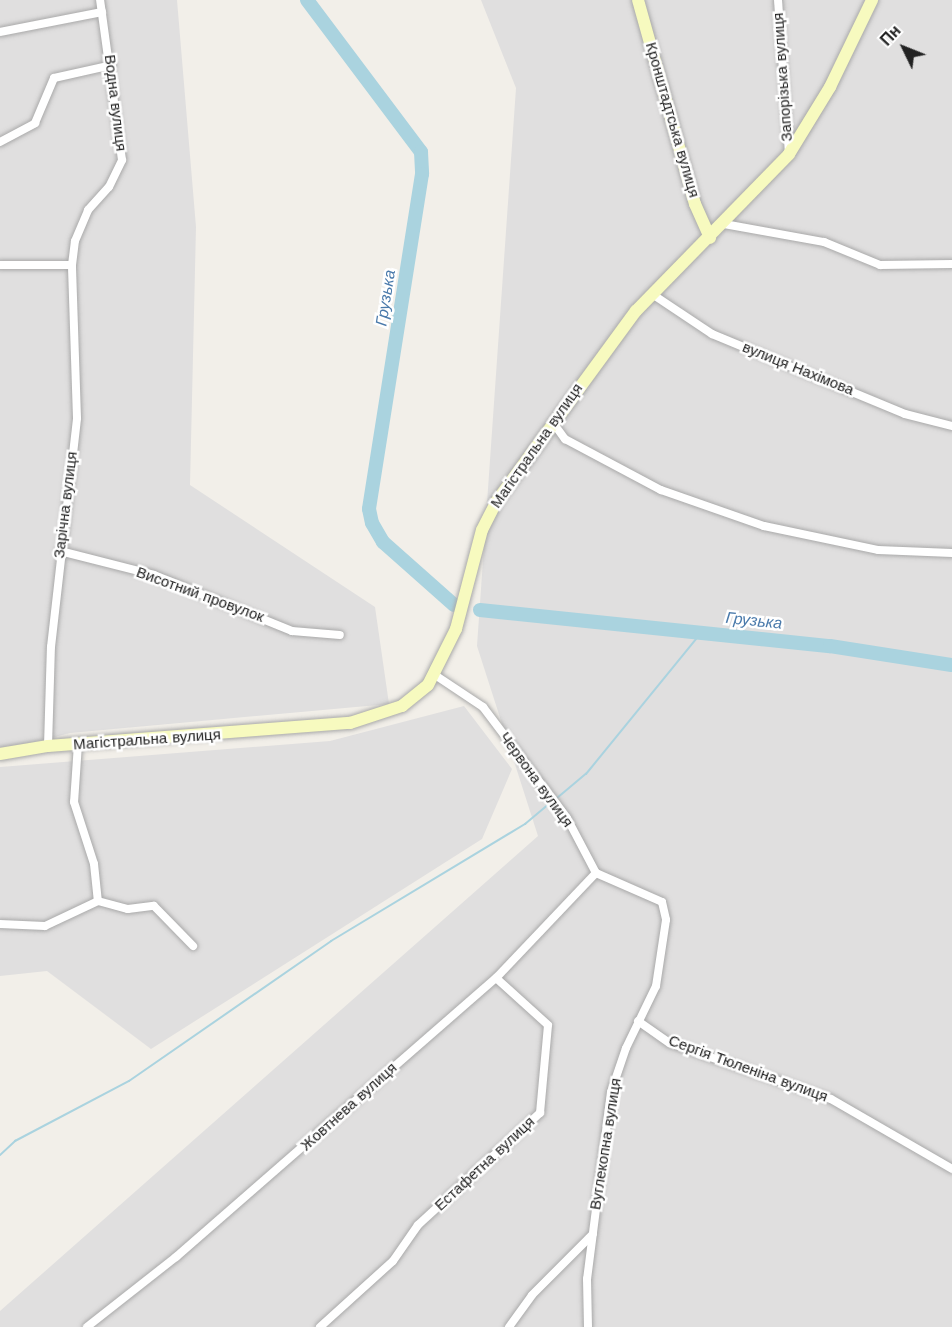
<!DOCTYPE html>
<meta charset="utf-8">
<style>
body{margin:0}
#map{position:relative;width:952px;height:1327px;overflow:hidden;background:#f2efe9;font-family:"Work Sans",sans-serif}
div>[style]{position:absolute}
.residential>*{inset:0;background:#e0dfdf}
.stream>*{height:2px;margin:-1px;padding:0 1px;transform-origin:1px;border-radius:1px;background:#aad3df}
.river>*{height:14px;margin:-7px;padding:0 7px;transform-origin:7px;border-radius:7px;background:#aad3df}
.roads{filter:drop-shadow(0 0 2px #a9a9a9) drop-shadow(0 0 2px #a9a9a9)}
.street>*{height:8px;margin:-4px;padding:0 4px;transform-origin:4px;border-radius:4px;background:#fff}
.secondary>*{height:12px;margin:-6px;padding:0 6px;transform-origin:6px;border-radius:6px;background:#f7fabf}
span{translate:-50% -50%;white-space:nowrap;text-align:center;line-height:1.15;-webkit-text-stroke:5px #fff;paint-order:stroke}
.street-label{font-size:15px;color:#222}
.water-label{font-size:16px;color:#4a7aab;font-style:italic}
.north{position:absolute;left:874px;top:18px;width:60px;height:60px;-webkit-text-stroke:4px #fff;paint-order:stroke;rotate:313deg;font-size:16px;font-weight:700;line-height:24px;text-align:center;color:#222}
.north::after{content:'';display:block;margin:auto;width:21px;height:27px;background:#222;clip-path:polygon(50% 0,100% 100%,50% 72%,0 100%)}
</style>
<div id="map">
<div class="residential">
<div style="clip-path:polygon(0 0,177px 0,196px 227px,190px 485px,375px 607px,389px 704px,70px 733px,0 751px)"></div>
<div style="clip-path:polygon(481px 0,952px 0,952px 1327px,0 1327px,0 1311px,538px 836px,477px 646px,516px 88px)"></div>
<div style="clip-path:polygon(464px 706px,512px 769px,482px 839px,151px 1049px,47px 971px,0 976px,0 767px,330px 741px)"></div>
</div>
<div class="stream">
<div style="left:557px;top:798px;width:38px;rotate:-40deg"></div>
<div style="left:586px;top:774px;width:183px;rotate:-50.8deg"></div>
<div style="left:0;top:1155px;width:21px;rotate:-43deg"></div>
<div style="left:15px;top:1141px;width:129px;rotate:-27.8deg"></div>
<div style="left:129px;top:1081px;width:246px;rotate:-34.7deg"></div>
<div style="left:331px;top:941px;width:227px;rotate:-31.1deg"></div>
<div style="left:525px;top:824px;width:35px;rotate:-40deg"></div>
</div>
<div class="river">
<div style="left:307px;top:0;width:190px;rotate:53.1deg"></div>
<div style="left:421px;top:152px;width:22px;rotate:87deg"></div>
<div style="left:422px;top:174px;width:339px;rotate:99deg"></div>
<div style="left:369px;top:509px;width:14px;rotate:78deg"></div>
<div style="left:372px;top:523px;width:22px;rotate:60deg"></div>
<div style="left:383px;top:542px;width:95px;rotate:41.6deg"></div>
<div style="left:480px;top:610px;width:352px;rotate:5.9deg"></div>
<div style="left:830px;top:646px;width:123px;rotate:8.9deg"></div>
</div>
<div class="roads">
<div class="street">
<div style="left:778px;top:0;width:152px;rotate:85.9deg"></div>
<div style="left:0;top:32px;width:104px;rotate:-11.1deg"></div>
<div style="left:0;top:142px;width:40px;rotate:-28deg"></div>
<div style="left:35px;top:123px;width:49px;rotate:-67.1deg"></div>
<div style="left:54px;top:78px;width:59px;rotate:-12.6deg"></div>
<div style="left:724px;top:224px;width:102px;rotate:10.2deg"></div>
<div style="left:824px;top:242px;width:61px;rotate:22.3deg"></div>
<div style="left:880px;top:265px;width:72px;rotate:-0.8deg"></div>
<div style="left:0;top:265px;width:72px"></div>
<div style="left:652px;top:294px;width:72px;rotate:33.7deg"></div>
<div style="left:712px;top:334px;width:209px;rotate:22.5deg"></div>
<div style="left:905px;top:414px;width:49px;rotate:14.3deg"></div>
<div style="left:554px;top:424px;width:19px;rotate:54deg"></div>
<div style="left:565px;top:439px;width:109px;rotate:28deg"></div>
<div style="left:661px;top:490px;width:109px;rotate:19.3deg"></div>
<div style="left:764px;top:526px;width:116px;rotate:11.9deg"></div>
<div style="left:878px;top:550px;width:74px;rotate:2.3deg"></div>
<div style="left:60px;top:551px;width:97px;rotate:14.3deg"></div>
<div style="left:154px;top:575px;width:149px;rotate:22.1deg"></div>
<div style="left:292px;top:631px;width:48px;rotate:4.8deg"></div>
<div style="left:435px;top:675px;width:58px;rotate:33.7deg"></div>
<div style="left:483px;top:707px;width:139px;rotate:52.9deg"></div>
<div style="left:567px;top:818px;width:62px;rotate:62.2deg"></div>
<div style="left:596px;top:873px;width:72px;rotate:23.7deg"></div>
<div style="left:662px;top:902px;width:18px;rotate:77deg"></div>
<div style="left:666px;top:920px;width:67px;rotate:98.6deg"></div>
<div style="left:656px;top:986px;width:69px;rotate:115.8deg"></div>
<div style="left:626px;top:1048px;width:46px;rotate:108.8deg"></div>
<div style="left:611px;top:1092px;width:189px;rotate:97.3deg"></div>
<div style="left:587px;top:1279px;width:48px;rotate:88.8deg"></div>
<div style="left:78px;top:744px;width:58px;rotate:93.9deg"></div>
<div style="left:74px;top:802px;width:65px;rotate:72.1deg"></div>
<div style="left:94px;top:864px;width:37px;rotate:84deg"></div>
<div style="left:48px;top:746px;width:99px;rotate:-88.3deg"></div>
<div style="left:51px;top:647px;width:230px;rotate:-83.5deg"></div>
<div style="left:77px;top:418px;width:153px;rotate:-91.9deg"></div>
<div style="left:72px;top:265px;width:24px;rotate:-83deg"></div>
<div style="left:75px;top:241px;width:34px;rotate:-67deg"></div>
<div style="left:88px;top:210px;width:31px;rotate:-48deg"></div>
<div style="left:109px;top:187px;width:30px;rotate:-64deg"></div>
<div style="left:122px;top:160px;width:162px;rotate:-97.8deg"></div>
<div style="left:0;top:924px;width:45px;rotate:2.5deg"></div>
<div style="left:45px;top:926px;width:59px;rotate:-25.3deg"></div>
<div style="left:98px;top:901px;width:31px;rotate:15deg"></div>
<div style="left:128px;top:909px;width:26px;rotate:-7deg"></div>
<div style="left:154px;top:906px;width:56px;rotate:45.7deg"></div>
<div style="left:638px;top:1021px;width:39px;rotate:35deg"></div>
<div style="left:670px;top:1043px;width:170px;rotate:19.2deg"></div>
<div style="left:831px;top:1099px;width:140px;rotate:30deg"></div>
<div style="left:87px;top:1327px;width:113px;rotate:-38.2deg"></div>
<div style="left:176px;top:1257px;width:425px;rotate:-41.1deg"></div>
<div style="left:496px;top:978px;width:145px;rotate:-46.4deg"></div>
<div style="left:320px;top:1327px;width:98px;rotate:-42.1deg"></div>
<div style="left:393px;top:1261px;width:44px;rotate:-55.2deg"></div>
<div style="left:418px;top:1225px;width:166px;rotate:-42.6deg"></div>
<div style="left:540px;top:1113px;width:88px;rotate:-84.8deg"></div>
<div style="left:548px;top:1025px;width:70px;rotate:-137.9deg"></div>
<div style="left:509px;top:1327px;width:39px;rotate:-54deg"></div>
<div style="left:532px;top:1295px;width:86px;rotate:-45deg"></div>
</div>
<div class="secondary">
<div style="left:638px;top:0;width:212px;rotate:74.4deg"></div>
<div style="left:695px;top:204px;width:37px;rotate:66deg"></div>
<div style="left:0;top:754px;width:49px;rotate:-9.5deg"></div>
<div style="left:48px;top:746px;width:303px;rotate:-4.4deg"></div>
<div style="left:350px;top:723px;width:55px;rotate:-18.1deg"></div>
<div style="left:402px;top:706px;width:33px;rotate:-39deg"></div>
<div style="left:428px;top:685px;width:63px;rotate:-63.4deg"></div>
<div style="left:456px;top:629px;width:102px;rotate:-75.3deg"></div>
<div style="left:482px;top:530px;width:31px;rotate:-63deg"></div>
<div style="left:496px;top:502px;width:237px;rotate:-53.8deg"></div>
<div style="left:636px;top:311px;width:219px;rotate:-45.7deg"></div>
<div style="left:789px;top:154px;width:79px;rotate:-58.5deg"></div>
<div style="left:830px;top:87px;width:97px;rotate:-64.2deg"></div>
</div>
</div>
<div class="street-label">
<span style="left:783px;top:77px;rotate:-94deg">Запорізька вулиця</span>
<span style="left:115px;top:103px;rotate:83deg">Водна вулиця</span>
<span style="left:672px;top:120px;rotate:74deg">Кронштадтська вулиця</span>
<span style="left:798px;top:369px;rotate:22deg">вулиця Нахімова</span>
<span style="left:537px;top:446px;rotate:-55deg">Магістральна вулиця</span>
<span style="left:66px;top:505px;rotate:-83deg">Зарічна вулиця</span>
<span style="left:200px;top:595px;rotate:20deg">Висотний провулок</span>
<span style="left:147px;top:740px;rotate:-4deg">Магістральна вулиця</span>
<span style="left:536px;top:780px;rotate:54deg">Червона вулиця</span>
<span style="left:748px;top:1069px;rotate:20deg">Сергія Тюленіна вулиця</span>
<span style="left:349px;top:1107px;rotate:-42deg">Жовтнева вулиця</span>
<span style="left:606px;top:1144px;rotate:-81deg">Вуглекопна вулиця</span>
<span style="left:485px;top:1164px;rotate:-43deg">Естафетна вулиця</span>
</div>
<div class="water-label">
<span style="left:386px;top:298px;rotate:-81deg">Грузька</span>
<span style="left:754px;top:621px;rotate:6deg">Грузька</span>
</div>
<div class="north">Пн</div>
</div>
